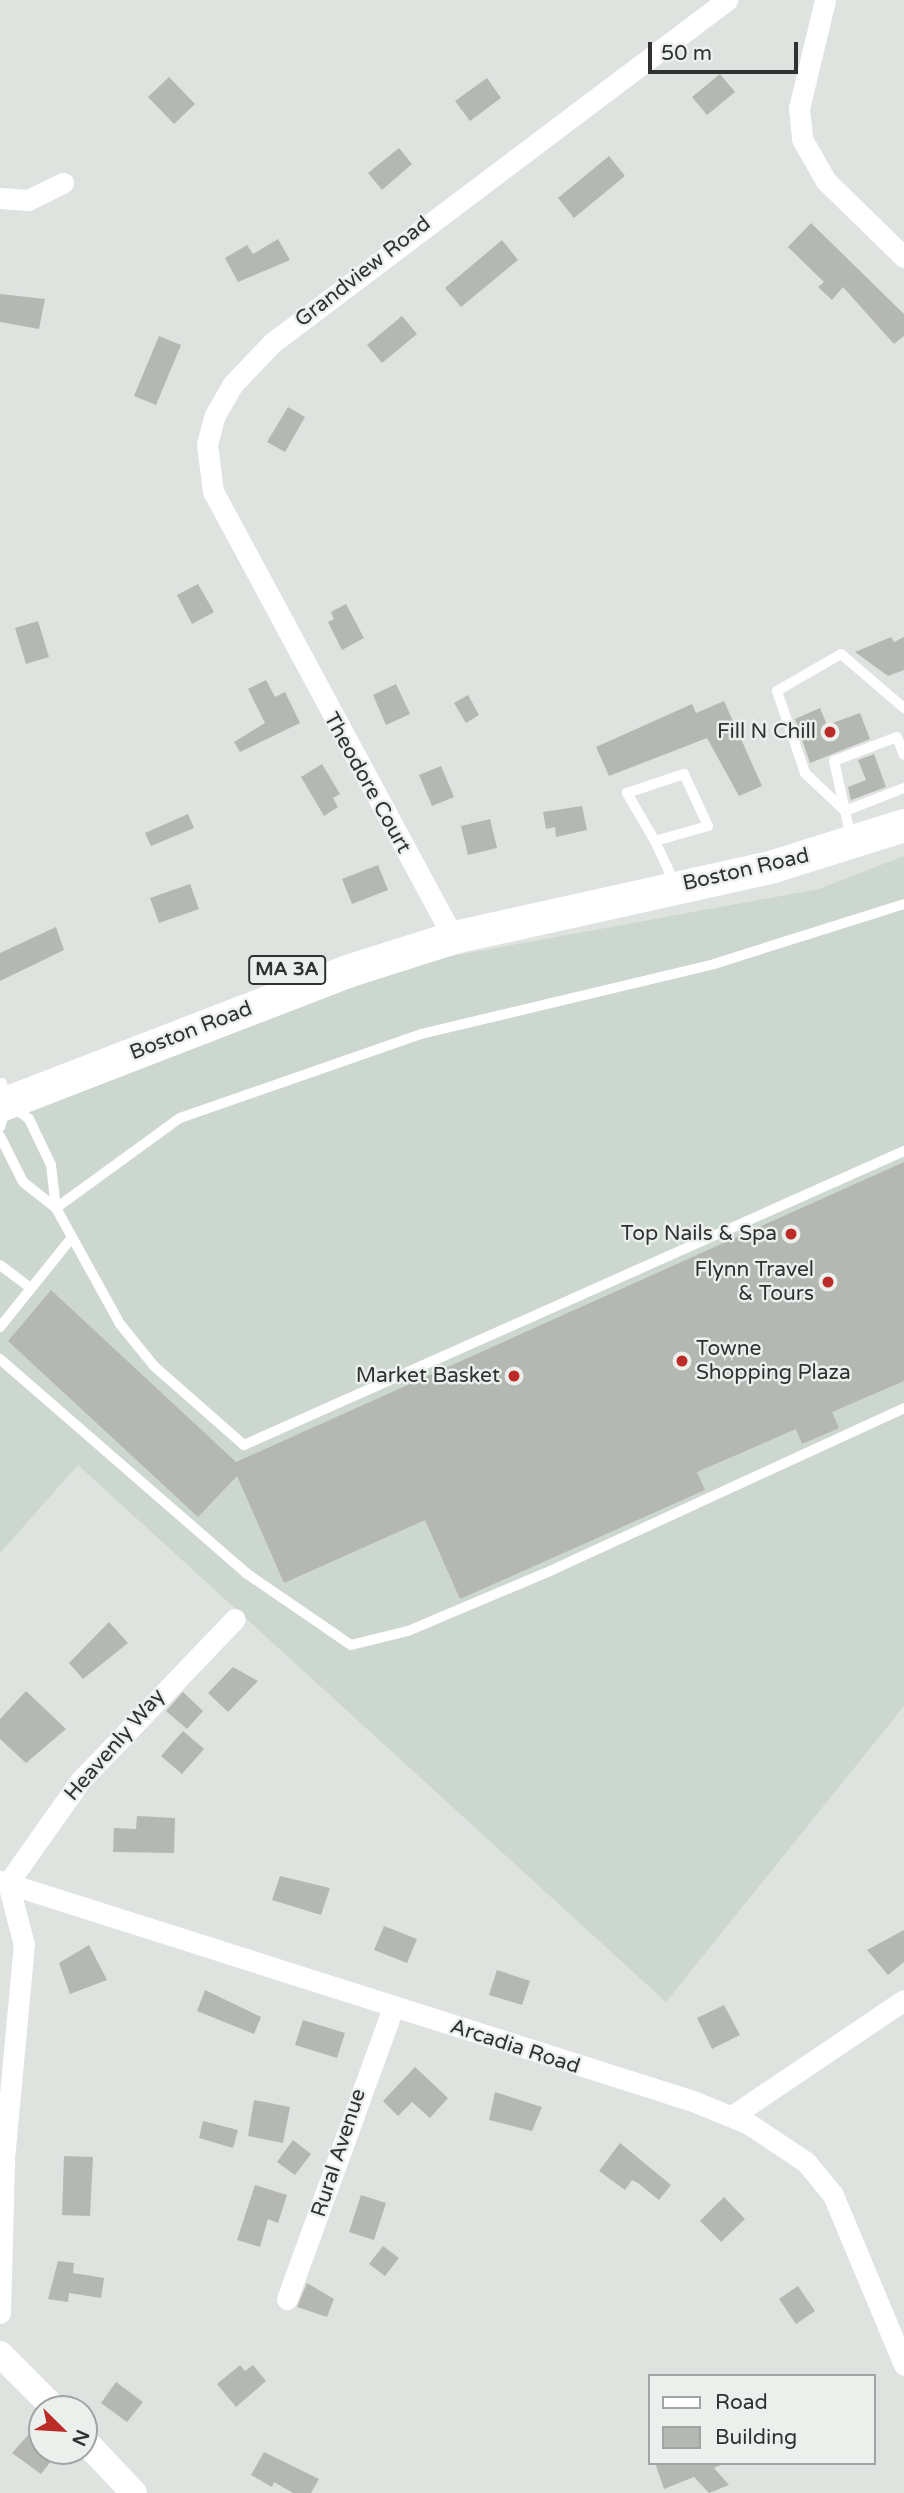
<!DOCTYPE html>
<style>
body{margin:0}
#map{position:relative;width:904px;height:2493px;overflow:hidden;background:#dee3e0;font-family:"Varela Round",sans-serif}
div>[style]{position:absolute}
.built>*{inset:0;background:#ccd7d0}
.building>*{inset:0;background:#b5b7b3}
.service>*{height:10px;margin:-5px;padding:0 5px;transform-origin:5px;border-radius:5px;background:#fff}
.minor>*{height:21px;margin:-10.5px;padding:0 10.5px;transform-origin:10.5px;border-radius:10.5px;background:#fff}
.tertiary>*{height:26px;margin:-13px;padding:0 13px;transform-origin:13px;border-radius:13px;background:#fff}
.primary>*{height:33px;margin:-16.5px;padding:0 16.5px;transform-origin:16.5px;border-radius:16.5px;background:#fff}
.dots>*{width:19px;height:19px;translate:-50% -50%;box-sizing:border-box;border:4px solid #ecf0ed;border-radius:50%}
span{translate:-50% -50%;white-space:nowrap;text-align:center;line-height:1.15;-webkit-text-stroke:5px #ecf0ed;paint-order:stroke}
.shield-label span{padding:2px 5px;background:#ecf0ed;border:2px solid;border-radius:5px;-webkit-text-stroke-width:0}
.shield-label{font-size:19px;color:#303231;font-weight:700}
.street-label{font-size:21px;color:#303231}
.poi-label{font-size:21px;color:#303231}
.right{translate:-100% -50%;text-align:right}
.left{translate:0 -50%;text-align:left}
.legend{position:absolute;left:648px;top:2374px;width:228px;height:91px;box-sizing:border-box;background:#ecf0ed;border:2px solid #a1a4a2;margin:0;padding:9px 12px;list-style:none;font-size:21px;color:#303231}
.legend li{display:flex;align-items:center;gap:14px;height:35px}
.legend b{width:35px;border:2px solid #a1a4a2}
.north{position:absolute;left:28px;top:2395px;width:70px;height:70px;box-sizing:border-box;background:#ecf0ed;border:2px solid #a1a4a2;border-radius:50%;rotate:114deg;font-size:19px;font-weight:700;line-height:28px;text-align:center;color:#303231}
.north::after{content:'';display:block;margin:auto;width:24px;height:32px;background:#bb2c28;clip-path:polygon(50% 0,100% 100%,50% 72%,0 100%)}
.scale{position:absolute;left:648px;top:42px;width:150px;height:32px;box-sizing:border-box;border:4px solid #303231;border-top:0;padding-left:9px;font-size:21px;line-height:24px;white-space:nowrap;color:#303231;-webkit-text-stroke:5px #ecf0ed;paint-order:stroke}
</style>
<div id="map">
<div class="built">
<div style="clip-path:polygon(904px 856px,904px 1706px,666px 2002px,78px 1465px,0 1553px,0 1123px,310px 1001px,436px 959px,819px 889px)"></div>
</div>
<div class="building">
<div style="clip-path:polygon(720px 74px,735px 92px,707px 115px,692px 97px)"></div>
<div style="clip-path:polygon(169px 77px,195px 104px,174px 124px,148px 97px)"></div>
<div style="clip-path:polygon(487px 78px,501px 98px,470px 121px,455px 101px)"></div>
<div style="clip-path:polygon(399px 148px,412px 164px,382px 190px,368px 173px)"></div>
<div style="clip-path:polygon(609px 156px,625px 176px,574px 218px,558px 198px)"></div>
<div style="clip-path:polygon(811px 223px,904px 314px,904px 336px,894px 344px,843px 287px,832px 300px,818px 287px,824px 282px,788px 247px)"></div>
<div style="clip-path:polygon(278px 239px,290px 260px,238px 282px,225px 258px,247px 245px,253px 254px)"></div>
<div style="clip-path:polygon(502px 240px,518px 260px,461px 307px,445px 288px)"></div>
<div style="clip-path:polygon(0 294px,45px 299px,39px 329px,0 322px)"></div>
<div style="clip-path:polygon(402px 316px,417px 334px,382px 363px,367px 345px)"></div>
<div style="clip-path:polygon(159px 336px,181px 345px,156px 405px,134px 396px)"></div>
<div style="clip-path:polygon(288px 407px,305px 417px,285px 452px,267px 442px)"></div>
<div style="clip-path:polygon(198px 584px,214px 612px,192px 624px,177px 595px)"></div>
<div style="clip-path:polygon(346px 604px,364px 638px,342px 650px,328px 622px,334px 619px,331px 612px)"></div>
<div style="clip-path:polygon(38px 621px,49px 657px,26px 664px,15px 628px)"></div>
<div style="clip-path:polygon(891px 637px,894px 642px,904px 637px,904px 670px,888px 676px,855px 652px)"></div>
<div style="clip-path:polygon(266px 680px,275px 697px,285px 692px,300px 723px,240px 752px,234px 742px,265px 723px,248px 689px)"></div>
<div style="clip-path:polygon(396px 684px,410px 714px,386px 725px,373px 695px)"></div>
<div style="clip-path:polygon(468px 695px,479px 715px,466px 723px,454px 703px)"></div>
<div style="clip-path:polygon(724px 701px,762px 786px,739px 796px,707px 738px,609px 776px,596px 747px,692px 704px,696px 713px)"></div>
<div style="clip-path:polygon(820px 708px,827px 725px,860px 713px,870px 739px,810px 763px,795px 719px)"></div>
<div style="clip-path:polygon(874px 754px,886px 787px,851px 800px,848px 787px,866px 780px,858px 760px)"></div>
<div style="clip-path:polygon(322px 764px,340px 794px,333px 798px,338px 807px,324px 816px,301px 777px)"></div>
<div style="clip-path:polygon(441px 766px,454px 797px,432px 806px,419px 775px)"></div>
<div style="clip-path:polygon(582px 806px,587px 830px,556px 837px,555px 827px,546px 829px,543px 812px)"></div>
<div style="clip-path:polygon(188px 814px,194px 828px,151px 846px,145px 833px)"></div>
<div style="clip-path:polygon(490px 819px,497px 848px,468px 855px,461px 826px)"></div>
<div style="clip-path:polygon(378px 865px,388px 890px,352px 904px,342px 879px)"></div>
<div style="clip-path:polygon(190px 884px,199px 909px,159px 923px,150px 898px)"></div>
<div style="clip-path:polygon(56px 927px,64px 950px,0 981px,0 953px)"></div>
<div style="clip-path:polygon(904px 1162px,904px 1381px,832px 1412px,839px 1428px,802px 1444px,796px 1429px,697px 1472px,705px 1490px,460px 1599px,425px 1520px,284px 1583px,237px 1476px,198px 1517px,8px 1341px,51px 1290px,236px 1462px)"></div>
<div style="clip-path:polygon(109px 1622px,128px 1643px,83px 1679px,69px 1663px)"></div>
<div style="clip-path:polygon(233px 1667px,258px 1681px,228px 1712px,208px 1693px)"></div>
<div style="clip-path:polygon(26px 1691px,66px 1729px,26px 1763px,0 1739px,0 1719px)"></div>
<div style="clip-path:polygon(183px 1692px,203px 1711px,187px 1729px,166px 1711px)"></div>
<div style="clip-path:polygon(183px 1731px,204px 1749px,182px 1774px,161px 1756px)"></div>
<div style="clip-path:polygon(137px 1816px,175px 1818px,174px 1853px,113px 1852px,114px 1828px,136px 1829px)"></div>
<div style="clip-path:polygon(280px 1876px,330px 1888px,321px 1915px,272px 1900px)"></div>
<div style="clip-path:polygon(384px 1926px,417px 1939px,407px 1963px,374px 1950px)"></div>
<div style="clip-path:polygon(904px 1930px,904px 1962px,888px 1975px,867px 1950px)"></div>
<div style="clip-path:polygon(89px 1945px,107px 1980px,70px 1994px,59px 1963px)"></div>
<div style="clip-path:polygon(497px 1970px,530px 1981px,522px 2005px,489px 1995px)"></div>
<div style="clip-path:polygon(205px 1990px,261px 2017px,254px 2034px,197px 2011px)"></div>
<div style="clip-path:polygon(724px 2005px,740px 2035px,712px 2049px,697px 2018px)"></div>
<div style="clip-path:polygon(303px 2020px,345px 2033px,337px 2058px,295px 2045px)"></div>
<div style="clip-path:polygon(415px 2067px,448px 2098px,430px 2118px,412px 2102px,398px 2116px,383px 2101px)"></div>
<div style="clip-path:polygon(495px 2092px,542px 2107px,532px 2131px,489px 2120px)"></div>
<div style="clip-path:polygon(254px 2100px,290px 2107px,283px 2143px,248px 2136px)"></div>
<div style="clip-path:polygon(203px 2121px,238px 2130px,233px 2148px,199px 2138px)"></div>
<div style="clip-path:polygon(293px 2140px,311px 2154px,295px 2175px,277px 2162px)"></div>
<div style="clip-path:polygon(620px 2143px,671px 2185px,659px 2200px,638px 2183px,632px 2180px,625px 2190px,599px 2171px)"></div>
<div style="clip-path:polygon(64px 2156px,93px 2157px,90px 2216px,62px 2215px)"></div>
<div style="clip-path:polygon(255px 2185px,287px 2195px,278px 2223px,268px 2219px,260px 2247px,237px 2240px)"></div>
<div style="clip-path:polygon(361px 2195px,386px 2203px,374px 2240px,349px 2232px)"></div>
<div style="clip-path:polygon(724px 2197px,745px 2219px,721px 2242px,700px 2221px)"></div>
<div style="clip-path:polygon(383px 2246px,399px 2258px,385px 2276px,369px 2264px)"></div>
<div style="clip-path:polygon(58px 2261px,74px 2263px,73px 2273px,104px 2278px,101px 2298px,69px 2293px,68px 2302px,48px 2299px)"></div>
<div style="clip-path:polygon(307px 2283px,334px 2299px,327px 2317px,297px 2307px)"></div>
<div style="clip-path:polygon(798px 2286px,815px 2311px,796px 2324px,779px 2299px)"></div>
<div style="clip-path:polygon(240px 2365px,245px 2371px,253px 2365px,266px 2381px,236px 2407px,217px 2384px)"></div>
<div style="clip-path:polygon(116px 2382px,143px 2402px,127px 2422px,101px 2403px)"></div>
<div style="clip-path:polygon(29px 2434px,52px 2460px,41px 2474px,12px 2453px)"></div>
<div style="clip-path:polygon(264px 2452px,319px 2479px,311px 2493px,293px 2493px,274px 2482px,272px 2487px,251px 2475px)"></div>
<div style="clip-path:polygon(655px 2463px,725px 2463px,714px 2468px,729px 2485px,709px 2493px,694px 2477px,664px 2489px)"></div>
</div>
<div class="service">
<div style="left:904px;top:708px;width:83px;rotate:-139.4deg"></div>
<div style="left:841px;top:654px;width:74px;rotate:150deg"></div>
<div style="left:777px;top:691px;width:87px;rotate:71.1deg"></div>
<div style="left:805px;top:773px;width:55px;rotate:43.5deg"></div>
<div style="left:845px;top:811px;width:63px;rotate:-21.3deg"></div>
<div style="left:851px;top:838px;width:79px;rotate:-102.4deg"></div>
<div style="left:834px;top:761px;width:67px;rotate:-20.9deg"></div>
<div style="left:897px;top:737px;width:19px;rotate:69deg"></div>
<div style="left:655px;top:841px;width:56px;rotate:-120.3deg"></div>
<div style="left:627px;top:793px;width:60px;rotate:-18.4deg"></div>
<div style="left:684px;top:774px;width:57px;rotate:65.2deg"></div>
<div style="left:708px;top:826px;width:55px;rotate:164.2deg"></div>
<div style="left:655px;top:841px;width:47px;rotate:65.1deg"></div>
<div style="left:11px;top:1105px;width:23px;rotate:38deg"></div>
<div style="left:29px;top:1119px;width:51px;rotate:64.4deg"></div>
<div style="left:51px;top:1165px;width:43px;rotate:83.4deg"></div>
<div style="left:56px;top:1208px;width:132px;rotate:61.1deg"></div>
<div style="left:120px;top:1324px;width:54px;rotate:51deg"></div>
<div style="left:154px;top:1366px;width:120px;rotate:41.3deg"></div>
<div style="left:244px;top:1445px;width:723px;rotate:-24.01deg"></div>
<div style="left:0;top:1127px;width:26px;rotate:-72deg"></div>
<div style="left:8px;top:1102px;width:20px;rotate:-108deg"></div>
<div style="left:0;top:1136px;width:51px;rotate:63.4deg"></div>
<div style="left:23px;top:1182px;width:42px;rotate:38.2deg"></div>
<div style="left:56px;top:1208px;width:153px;rotate:-36deg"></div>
<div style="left:180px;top:1118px;width:255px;rotate:-19.2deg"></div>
<div style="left:421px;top:1034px;width:301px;rotate:-13.4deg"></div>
<div style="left:714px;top:964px;width:199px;rotate:-17.5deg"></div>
<div style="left:0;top:1265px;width:38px;rotate:37deg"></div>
<div style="left:0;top:1327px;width:112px;rotate:-51.2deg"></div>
<div style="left:0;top:1359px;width:326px;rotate:41deg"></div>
<div style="left:246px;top:1573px;width:127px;rotate:34.4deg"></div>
<div style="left:351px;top:1645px;width:59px;rotate:-13.8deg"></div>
<div style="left:408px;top:1631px;width:154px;rotate:-22.9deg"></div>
<div style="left:550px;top:1571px;width:390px;rotate:-24.7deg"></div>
</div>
<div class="minor">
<div style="left:825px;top:0;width:111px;rotate:103.5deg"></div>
<div style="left:799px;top:108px;width:31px;rotate:84deg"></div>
<div style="left:802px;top:139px;width:48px;rotate:60.3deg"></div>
<div style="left:826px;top:181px;width:109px;rotate:44.3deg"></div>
<div style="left:0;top:198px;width:28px;rotate:4deg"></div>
<div style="left:28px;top:200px;width:39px;rotate:-26deg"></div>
<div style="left:446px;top:924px;width:491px;rotate:-118.3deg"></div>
<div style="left:213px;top:492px;width:48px;rotate:-97.1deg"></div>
<div style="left:207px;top:444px;width:30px;rotate:-75deg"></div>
<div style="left:215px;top:415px;width:34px;rotate:-60deg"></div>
<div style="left:232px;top:385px;width:58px;rotate:-46.4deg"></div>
<div style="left:272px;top:343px;width:570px;rotate:-37.01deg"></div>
<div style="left:0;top:1881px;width:727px;rotate:17.61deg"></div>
<div style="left:693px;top:2101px;width:61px;rotate:22.3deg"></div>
<div style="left:749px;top:2124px;width:69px;rotate:33.7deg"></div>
<div style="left:806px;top:2162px;width:43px;rotate:50.7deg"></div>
<div style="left:833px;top:2195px;width:184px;rotate:67.3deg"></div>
<div style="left:732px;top:2116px;width:207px;rotate:-34deg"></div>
<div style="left:287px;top:2299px;width:310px;rotate:-70deg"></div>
<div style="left:0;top:2313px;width:154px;rotate:-88.5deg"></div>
<div style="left:4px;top:2159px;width:215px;rotate:-84.7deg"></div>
<div style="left:24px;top:1945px;width:64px;rotate:-104.5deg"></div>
<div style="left:8px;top:1883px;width:125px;rotate:-54.8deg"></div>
<div style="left:80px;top:1781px;width:224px;rotate:-46.3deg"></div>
</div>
<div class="tertiary">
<div style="left:0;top:2354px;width:78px;rotate:45deg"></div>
<div style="left:84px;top:2440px;width:73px;rotate:46.7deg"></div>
</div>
<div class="primary">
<div style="left:0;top:1105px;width:372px;rotate:-21.1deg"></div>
<div style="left:347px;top:971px;width:112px;rotate:-17.6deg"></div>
<div style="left:454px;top:937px;width:327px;rotate:-12.5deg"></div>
<div style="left:773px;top:866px;width:137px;rotate:-17.4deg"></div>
</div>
<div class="dots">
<div style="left:830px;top:732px;background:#bb2c28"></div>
<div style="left:791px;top:1234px;background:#bb2c28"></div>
<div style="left:828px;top:1282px;background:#bb2c28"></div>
<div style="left:682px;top:1361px;background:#bb2c28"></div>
<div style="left:514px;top:1376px;background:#bb2c28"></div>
</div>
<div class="shield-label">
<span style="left:287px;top:970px">MA 3A</span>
</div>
<div class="street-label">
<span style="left:363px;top:272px;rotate:-38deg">Grandview Road</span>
<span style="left:367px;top:783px;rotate:61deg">Theodore Court</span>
<span style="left:746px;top:870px;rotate:-13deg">Boston Road</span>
<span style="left:191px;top:1031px;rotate:-21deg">Boston Road</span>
<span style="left:115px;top:1745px;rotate:-49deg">Heavenly Way</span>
<span style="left:515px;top:2047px;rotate:18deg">Arcadia Road</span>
<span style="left:339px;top:2153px;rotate:-72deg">Rural Avenue</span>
</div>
<div class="poi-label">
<span class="right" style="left:816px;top:732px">Fill N Chill</span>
<span class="right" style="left:777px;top:1234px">Top Nails &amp; Spa</span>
<span class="right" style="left:814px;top:1282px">Flynn Travel<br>&amp; Tours</span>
<span class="left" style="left:696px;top:1361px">Towne<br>Shopping Plaza</span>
<span class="right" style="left:500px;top:1376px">Market Basket</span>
</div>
<ul class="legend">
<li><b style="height:9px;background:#fff"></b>Road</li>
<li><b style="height:19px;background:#b5b7b3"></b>Building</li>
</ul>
<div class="north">N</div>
<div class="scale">50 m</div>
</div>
